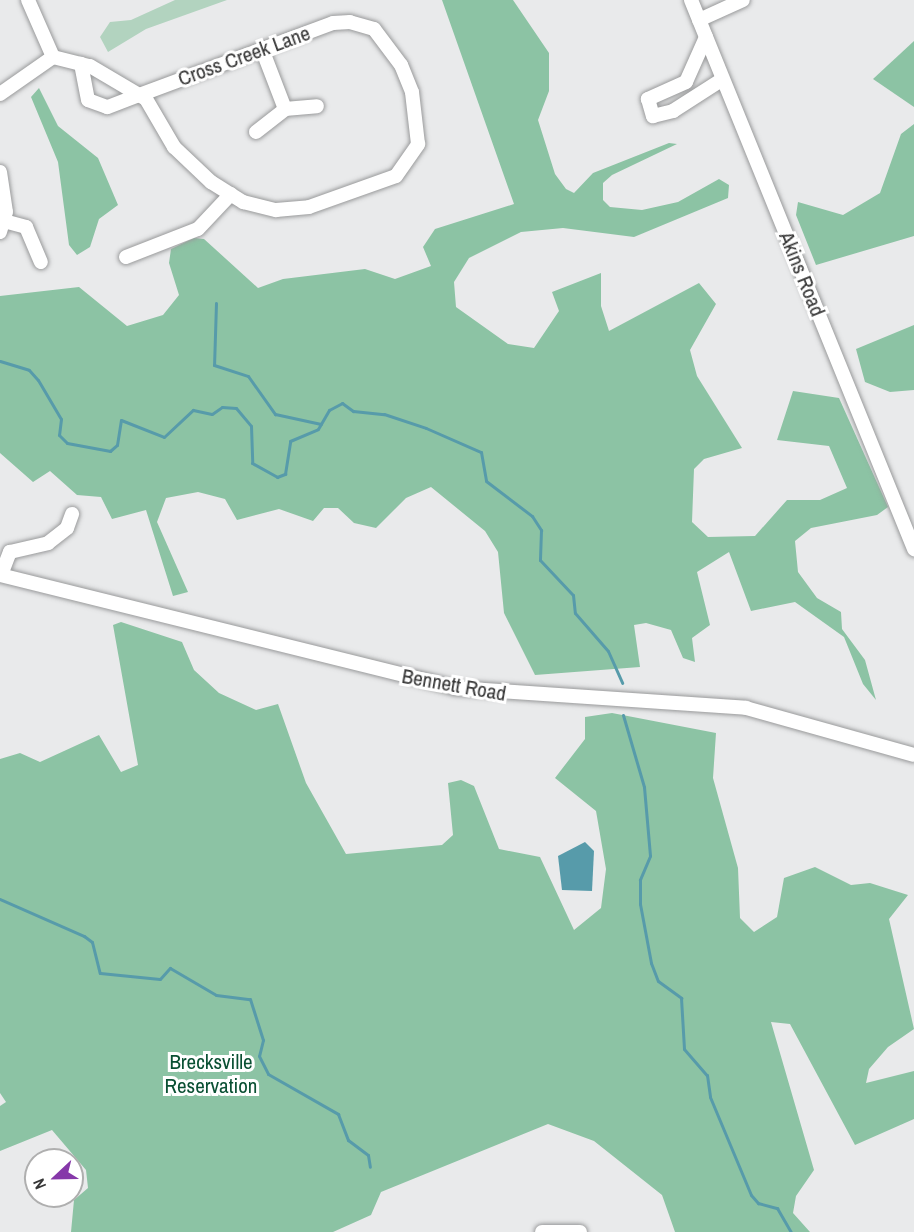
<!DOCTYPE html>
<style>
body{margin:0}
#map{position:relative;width:914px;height:1232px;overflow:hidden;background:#e9eaeb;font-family:"Archivo Narrow",sans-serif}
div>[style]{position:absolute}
.green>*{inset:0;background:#b2d3bf}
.forest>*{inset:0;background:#8cc3a4}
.water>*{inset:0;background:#579baa}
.stream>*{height:3px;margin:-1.5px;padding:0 1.5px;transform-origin:1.5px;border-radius:1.5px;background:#579baa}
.roads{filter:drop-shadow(0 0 2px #999a9b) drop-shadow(0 0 2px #999a9b)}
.minor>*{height:14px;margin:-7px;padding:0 7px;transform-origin:7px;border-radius:7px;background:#fff}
span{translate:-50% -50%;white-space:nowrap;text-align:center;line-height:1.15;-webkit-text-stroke:6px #fff;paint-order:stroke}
.street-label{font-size:21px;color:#363636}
.park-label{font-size:21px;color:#0a5033}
.north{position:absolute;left:24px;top:1148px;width:60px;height:60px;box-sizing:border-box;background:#fff;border:2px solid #afafaf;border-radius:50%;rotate:248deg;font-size:16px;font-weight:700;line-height:24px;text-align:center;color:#363636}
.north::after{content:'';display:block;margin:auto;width:21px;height:27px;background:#8638a9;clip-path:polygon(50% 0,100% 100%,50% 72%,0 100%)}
</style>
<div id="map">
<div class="green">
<div style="clip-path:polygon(175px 0,227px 0,146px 29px,108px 52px,100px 37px,110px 22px,131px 20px)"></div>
</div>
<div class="forest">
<div style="clip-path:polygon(442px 0,513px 0,549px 53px,549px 91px,538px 120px,555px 174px,566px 189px,574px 193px,593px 173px,669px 143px,677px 144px,612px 175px,603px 183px,603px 200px,610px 207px,642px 210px,678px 202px,719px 179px,729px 185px,728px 198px,634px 237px,563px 228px,521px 232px,469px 258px,454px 282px,456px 307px,508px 344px,534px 348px,559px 311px,552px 292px,601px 273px,601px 306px,609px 331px,699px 283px,716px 304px,690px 350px,697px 376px,742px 448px,704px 459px,694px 469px,692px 522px,708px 537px,755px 536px,787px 500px,820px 500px,847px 488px,829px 446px,777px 440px,793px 391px,839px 398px,888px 507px,877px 515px,811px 528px,795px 541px,798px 572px,817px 598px,841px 612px,842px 629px,865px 660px,876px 700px,863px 684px,844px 637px,795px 602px,751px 611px,729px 552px,697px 572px,710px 625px,692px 638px,695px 662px,683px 658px,671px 630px,646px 623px,634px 625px,640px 667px,535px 675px,504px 613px,498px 552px,485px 531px,431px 487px,406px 498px,376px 528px,354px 523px,338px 508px,324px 508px,313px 521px,279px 509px,237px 520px,225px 499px,198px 492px,166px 498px,157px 522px,188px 592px,173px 596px,146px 510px,112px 519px,101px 497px,77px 495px,50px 471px,33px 482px,0 453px,0 296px,79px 287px,127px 326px,163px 315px,179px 295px,169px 263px,171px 249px,194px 238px,204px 239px,258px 288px,283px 279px,365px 269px,395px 279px,431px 266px,423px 247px,435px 229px,514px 204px)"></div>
<div style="clip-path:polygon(914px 41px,914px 107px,873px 79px)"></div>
<div style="clip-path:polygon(39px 88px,58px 126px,98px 158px,118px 205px,99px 219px,90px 247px,77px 255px,69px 245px,58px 162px,31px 97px)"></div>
<div style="clip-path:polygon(914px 124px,914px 236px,816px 265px,796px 215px,798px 202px,843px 215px,880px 193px,901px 134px)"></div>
<div style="clip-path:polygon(914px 325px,914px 390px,890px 392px,865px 382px,856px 349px)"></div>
<div style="clip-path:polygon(121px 622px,182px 642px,194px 670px,219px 693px,256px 710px,278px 704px,306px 783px,346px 854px,442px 845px,453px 835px,448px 783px,461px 780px,474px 786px,499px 849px,540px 857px,574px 930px,601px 908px,606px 869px,596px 811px,555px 778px,585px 739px,585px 717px,612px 713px,716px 733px,713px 778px,738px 868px,740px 918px,754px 932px,777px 917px,784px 878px,815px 867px,851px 885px,870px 883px,908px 895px,889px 919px,914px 1029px,888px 1047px,869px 1069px,866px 1083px,914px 1071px,914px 1119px,855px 1145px,790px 1024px,771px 1022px,814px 1170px,796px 1196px,793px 1213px,810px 1232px,675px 1232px,662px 1195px,594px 1141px,548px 1124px,381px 1192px,371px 1215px,333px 1232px,71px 1232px,74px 1200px,88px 1188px,86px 1170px,52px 1130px,0 1151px,0 1106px,6px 1102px,0 1093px,0 759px,20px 753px,40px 762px,99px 735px,121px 772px,138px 765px,113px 625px)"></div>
</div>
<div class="water">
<div style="clip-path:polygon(585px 842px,594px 851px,592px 891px,562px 890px,558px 856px)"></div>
</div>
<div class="stream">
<div style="left:216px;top:303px;width:62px;rotate:91.8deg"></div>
<div style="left:214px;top:365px;width:36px;rotate:18deg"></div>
<div style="left:248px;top:376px;width:47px;rotate:54.6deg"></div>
<div style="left:275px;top:414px;width:47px;rotate:12.3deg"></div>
<div style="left:0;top:361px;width:30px;rotate:17deg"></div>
<div style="left:29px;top:370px;width:13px;rotate:48deg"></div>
<div style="left:38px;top:380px;width:45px;rotate:59.5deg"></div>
<div style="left:61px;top:419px;width:16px;rotate:97deg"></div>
<div style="left:59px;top:435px;width:11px;rotate:45deg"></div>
<div style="left:67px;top:443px;width:44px;rotate:10.5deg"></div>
<div style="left:110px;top:451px;width:9px;rotate:-41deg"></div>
<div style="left:117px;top:445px;width:25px;rotate:-81deg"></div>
<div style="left:121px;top:420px;width:46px;rotate:21.6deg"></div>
<div style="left:164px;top:437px;width:40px;rotate:-43deg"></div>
<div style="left:193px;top:410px;width:19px;rotate:12deg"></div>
<div style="left:212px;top:414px;width:12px;rotate:-35deg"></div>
<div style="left:222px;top:407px;width:14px;rotate:4deg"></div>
<div style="left:236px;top:408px;width:23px;rotate:50deg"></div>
<div style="left:251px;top:426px;width:37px;rotate:88deg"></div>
<div style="left:252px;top:463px;width:29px;rotate:29deg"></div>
<div style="left:277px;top:477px;width:9px;rotate:-21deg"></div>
<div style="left:285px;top:474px;width:33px;rotate:-81deg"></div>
<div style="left:290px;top:441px;width:30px;rotate:-23deg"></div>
<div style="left:318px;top:429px;width:22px;rotate:-60deg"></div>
<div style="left:329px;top:410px;width:15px;rotate:-28deg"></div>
<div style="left:342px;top:403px;width:14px;rotate:36deg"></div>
<div style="left:353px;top:411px;width:31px;rotate:6deg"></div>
<div style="left:384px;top:414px;width:44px;rotate:18.4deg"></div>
<div style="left:426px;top:428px;width:60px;rotate:23.6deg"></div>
<div style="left:481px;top:452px;width:29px;rotate:80deg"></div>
<div style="left:486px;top:481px;width:58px;rotate:37.3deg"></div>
<div style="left:532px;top:516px;width:17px;rotate:57deg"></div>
<div style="left:541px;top:530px;width:30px;rotate:92deg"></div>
<div style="left:540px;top:560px;width:48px;rotate:46.7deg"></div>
<div style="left:573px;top:595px;width:18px;rotate:84deg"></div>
<div style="left:575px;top:613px;width:50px;rotate:49deg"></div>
<div style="left:608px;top:651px;width:35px;rotate:66deg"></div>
<div style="left:623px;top:715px;width:75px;rotate:73.7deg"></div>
<div style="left:644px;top:787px;width:69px;rotate:85deg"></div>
<div style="left:650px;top:856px;width:26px;rotate:113deg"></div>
<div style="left:640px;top:880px;width:24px;rotate:90deg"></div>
<div style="left:640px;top:904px;width:60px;rotate:79.4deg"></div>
<div style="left:651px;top:963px;width:19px;rotate:69deg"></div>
<div style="left:658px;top:981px;width:29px;rotate:36deg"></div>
<div style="left:681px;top:998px;width:51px;rotate:86.6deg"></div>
<div style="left:684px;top:1049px;width:35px;rotate:49deg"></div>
<div style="left:707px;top:1075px;width:22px;rotate:82deg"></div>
<div style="left:710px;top:1097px;width:106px;rotate:67.3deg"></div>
<div style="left:751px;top:1195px;width:11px;rotate:49deg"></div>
<div style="left:758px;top:1203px;width:20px;rotate:15deg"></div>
<div style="left:777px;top:1208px;width:28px;rotate:60deg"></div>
<div style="left:0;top:899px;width:92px;rotate:23.8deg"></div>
<div style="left:84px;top:936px;width:10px;rotate:37deg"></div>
<div style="left:92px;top:942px;width:32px;rotate:76deg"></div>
<div style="left:100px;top:973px;width:60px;rotate:5.7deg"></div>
<div style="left:160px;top:979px;width:15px;rotate:-48deg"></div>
<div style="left:170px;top:968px;width:53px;rotate:30.4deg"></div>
<div style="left:216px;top:995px;width:34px;rotate:7deg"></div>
<div style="left:250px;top:999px;width:43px;rotate:72.4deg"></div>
<div style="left:263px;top:1040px;width:16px;rotate:104deg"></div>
<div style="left:259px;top:1056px;width:20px;rotate:63deg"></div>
<div style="left:268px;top:1074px;width:81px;rotate:29.7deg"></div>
<div style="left:338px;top:1114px;width:28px;rotate:69deg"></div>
<div style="left:348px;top:1140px;width:25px;rotate:37deg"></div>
<div style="left:368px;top:1155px;width:12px;rotate:81deg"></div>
</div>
<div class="roads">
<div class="minor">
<div style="left:28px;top:0;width:62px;rotate:66.3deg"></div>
<div style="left:53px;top:57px;width:38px;rotate:14deg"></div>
<div style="left:90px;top:66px;width:57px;rotate:30.6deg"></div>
<div style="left:139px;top:95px;width:8px;rotate:30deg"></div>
<div style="left:146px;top:99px;width:56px;rotate:59.7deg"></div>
<div style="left:174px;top:147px;width:51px;rotate:43.4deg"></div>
<div style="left:211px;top:182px;width:38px;rotate:32deg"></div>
<div style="left:243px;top:202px;width:34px;rotate:14deg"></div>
<div style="left:276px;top:210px;width:33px;rotate:-5deg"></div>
<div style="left:309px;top:207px;width:92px;rotate:-19.6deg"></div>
<div style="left:396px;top:176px;width:39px;rotate:-55deg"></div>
<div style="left:418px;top:144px;width:52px;rotate:-96.6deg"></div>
<div style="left:412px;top:92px;width:29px;rotate:-112deg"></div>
<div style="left:401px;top:65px;width:45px;rotate:-126.9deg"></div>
<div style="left:374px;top:29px;width:25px;rotate:-164deg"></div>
<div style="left:350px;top:22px;width:17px;rotate:177deg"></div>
<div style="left:333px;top:23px;width:207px;rotate:159.6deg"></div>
<div style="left:139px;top:95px;width:34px;rotate:159deg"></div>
<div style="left:107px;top:107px;width:20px;rotate:-160deg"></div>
<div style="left:88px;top:100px;width:37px;rotate:-101deg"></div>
<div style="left:691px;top:0;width:593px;rotate:67.89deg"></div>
<div style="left:699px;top:20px;width:48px;rotate:-24.4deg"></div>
<div style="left:706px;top:37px;width:49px;rotate:114deg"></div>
<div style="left:686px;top:82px;width:42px;rotate:155.9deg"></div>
<div style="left:648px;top:99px;width:18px;rotate:74deg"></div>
<div style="left:653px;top:116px;width:21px;rotate:-14deg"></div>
<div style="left:673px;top:111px;width:59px;rotate:-32.6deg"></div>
<div style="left:262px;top:49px;width:64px;rotate:69deg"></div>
<div style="left:0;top:94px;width:65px;rotate:-34.9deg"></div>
<div style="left:256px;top:132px;width:37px;rotate:-38deg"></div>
<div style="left:285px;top:109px;width:32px;rotate:-5deg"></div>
<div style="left:0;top:172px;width:40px;rotate:81.5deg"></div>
<div style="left:6px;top:212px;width:21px;rotate:107deg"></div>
<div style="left:4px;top:221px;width:23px;rotate:15deg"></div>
<div style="left:26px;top:227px;width:38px;rotate:67deg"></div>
<div style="left:126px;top:257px;width:77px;rotate:-21.3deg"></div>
<div style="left:198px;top:229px;width:48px;rotate:-46.7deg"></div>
<div style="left:0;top:575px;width:469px;rotate:13.9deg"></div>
<div style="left:455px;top:688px;width:292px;rotate:3.9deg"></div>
<div style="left:746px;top:708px;width:174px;rotate:15.6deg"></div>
<div style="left:1px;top:575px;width:25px;rotate:-69deg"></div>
<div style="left:10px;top:552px;width:39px;rotate:-13deg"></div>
<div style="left:48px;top:543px;width:24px;rotate:-38deg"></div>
<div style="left:67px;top:528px;width:15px;rotate:-70deg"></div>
<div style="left:542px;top:1232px;width:38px"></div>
</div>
</div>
<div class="street-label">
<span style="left:244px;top:56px;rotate:-20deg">Cross Creek Lane</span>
<span style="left:802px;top:274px;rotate:68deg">Akins Road</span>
<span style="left:454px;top:685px;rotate:10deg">Bennett Road</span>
</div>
<div class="park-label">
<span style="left:211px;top:1074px">Brecksville<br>Reservation</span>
</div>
<div class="north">N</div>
</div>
